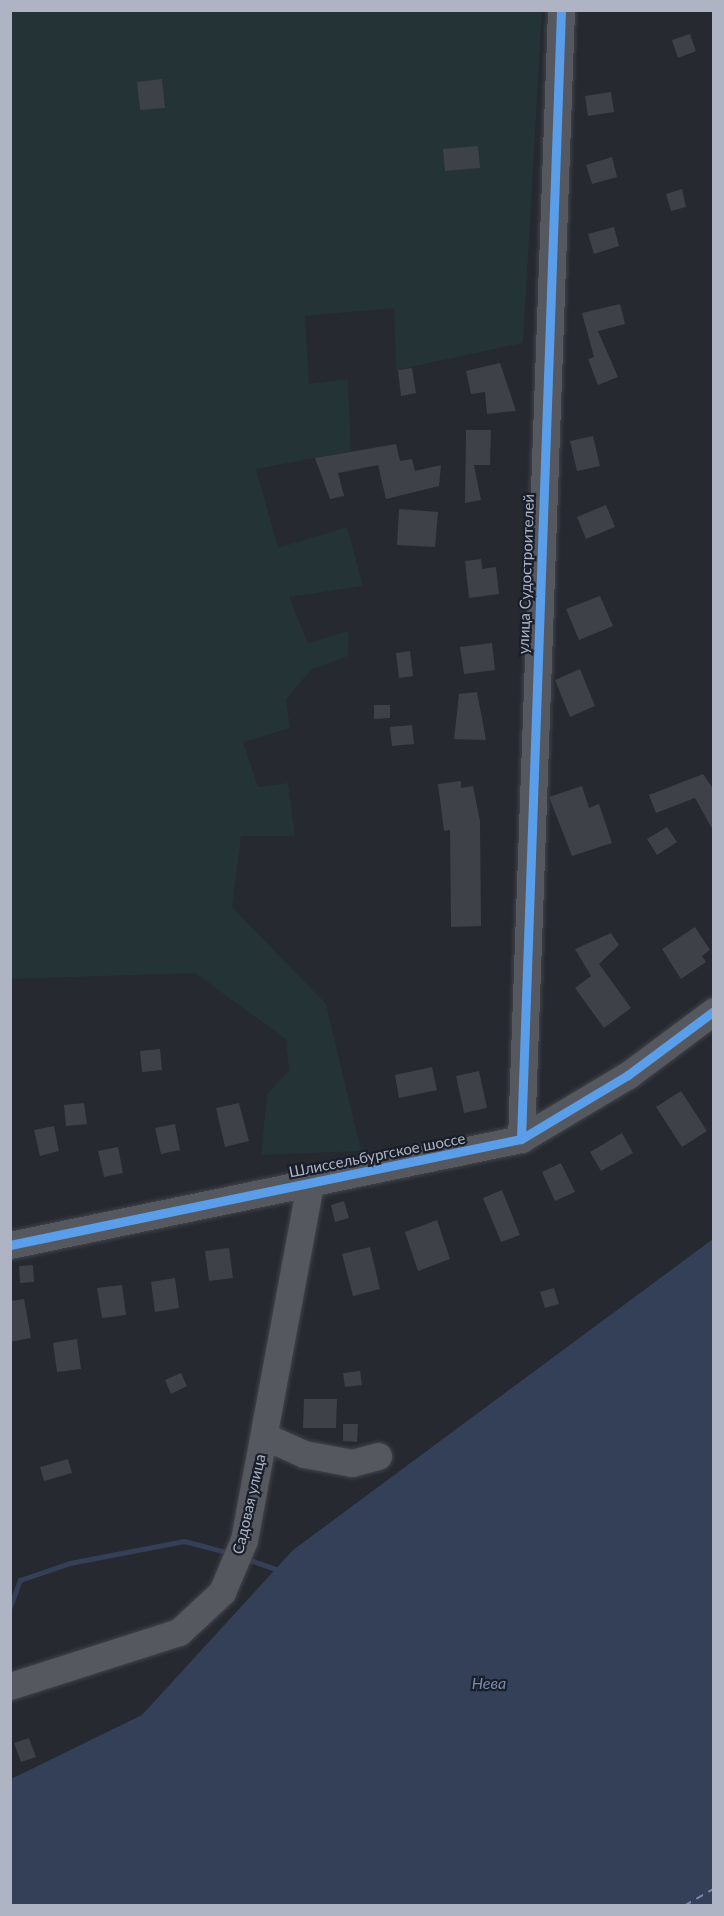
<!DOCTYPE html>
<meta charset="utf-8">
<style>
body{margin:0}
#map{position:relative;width:724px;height:1916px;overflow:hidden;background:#262930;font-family:Lato,sans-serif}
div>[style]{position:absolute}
.green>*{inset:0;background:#233336}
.water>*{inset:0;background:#343f58}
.stream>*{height:5px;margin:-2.5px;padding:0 2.5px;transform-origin:2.5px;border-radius:2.5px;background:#343f58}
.ferry>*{height:1.5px;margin-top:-0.75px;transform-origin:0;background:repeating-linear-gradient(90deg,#78a 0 8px,transparent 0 14px)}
.building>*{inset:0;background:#3e4148}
.roads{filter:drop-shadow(0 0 2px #41444a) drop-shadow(0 0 2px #41444a)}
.minor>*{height:27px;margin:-13.5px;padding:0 13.5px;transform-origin:13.5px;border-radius:13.5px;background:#55585f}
.cycleway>*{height:9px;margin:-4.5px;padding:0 4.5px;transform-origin:4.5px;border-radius:4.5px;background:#5a9eea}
span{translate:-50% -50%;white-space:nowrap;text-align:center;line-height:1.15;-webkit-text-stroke:4.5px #191f2a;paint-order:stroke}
.street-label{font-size:15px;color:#aeb4c3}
.water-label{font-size:16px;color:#78a;font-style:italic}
.frame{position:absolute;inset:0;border:12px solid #aeb4c3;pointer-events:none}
</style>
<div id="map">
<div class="green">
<div style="clip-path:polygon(10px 11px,542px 11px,523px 343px,396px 370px,394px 308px,305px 316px,309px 384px,348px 379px,351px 451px,256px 469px,278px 548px,347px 527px,363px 586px,289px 597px,308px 643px,349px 631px,348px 656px,312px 669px,286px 699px,290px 728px,243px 742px,258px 787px,288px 783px,295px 836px,241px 836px,232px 907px,326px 1004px,361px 1151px,261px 1155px,267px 1094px,289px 1070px,286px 1039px,195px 973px,11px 979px)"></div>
</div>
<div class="water">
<div style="clip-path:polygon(713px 1239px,713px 1905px,11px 1905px,11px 1779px,142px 1715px,293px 1550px)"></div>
</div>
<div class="stream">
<div style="left:244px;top:1558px;width:34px;rotate:19deg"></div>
<div style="left:10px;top:1607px;width:29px;rotate:-70deg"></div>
<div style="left:20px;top:1580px;width:53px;rotate:-18.8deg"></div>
<div style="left:70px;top:1563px;width:116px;rotate:-10.9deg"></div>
<div style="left:184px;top:1541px;width:48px;rotate:14.6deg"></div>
</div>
<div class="ferry">
<div style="left:684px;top:1906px;width:34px;rotate:-30deg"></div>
</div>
<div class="building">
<div style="clip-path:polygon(690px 34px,696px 51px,678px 58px,672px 40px)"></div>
<div style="clip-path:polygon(162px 79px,165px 108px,140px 110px,137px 82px)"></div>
<div style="clip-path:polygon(611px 92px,614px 112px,588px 116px,585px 96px)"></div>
<div style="clip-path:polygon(478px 146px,480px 168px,445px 171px,443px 149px)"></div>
<div style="clip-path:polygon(612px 157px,617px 177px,592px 184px,586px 165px)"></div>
<div style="clip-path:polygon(682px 189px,686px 207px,671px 211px,666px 194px)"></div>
<div style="clip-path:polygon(614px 227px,619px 246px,594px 254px,588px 234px)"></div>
<div style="clip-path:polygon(620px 304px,625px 324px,598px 331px,618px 377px,598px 385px,588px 359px,594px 357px,582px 313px)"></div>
<div style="clip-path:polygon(500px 363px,516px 411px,487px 414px,485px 392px,471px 394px,466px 371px)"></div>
<div style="clip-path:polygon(412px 368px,416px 393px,401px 396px,398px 370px)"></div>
<div style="clip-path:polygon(466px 430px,491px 430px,490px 465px,474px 465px,481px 500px,465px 503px)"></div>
<div style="clip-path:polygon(593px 436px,600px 466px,577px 471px,570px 441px)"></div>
<div style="clip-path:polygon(396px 444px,400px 461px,412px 459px,415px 471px,441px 465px,439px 486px,386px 499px,378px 465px,338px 473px,344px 496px,330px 499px,315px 458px)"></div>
<div style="clip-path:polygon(606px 505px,615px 527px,586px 539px,577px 517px)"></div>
<div style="clip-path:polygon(399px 509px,438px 512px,435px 547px,397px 545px)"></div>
<div style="clip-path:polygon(481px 559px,482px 569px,496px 567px,499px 594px,469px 598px,465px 561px)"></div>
<div style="clip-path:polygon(600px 596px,613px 626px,579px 640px,566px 609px)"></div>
<div style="clip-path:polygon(492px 643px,495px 670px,464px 674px,460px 647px)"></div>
<div style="clip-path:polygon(410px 651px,413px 676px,399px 678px,396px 653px)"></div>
<div style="clip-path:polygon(580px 669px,595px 706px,570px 717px,555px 680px)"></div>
<div style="clip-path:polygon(477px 692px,486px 740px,454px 739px,459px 694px)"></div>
<div style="clip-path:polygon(374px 705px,390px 705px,390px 718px,374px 719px)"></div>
<div style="clip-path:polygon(412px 725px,414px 744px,392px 746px,390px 727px)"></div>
<div style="clip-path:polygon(703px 774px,714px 790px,714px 832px,695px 798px,656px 813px,649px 795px)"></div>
<div style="clip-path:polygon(461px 781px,461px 788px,473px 786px,480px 821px,481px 926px,451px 927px,450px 830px,444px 831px,438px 784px)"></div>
<div style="clip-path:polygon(582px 786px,589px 808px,599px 804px,612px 843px,572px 856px,549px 797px)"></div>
<div style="clip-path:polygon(667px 827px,677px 842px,657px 855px,647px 839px)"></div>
<div style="clip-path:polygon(695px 927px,710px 950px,702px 956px,706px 962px,681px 979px,662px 949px)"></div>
<div style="clip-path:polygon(611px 933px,619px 945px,599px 964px,631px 1008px,604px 1028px,575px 988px,591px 976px,575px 949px)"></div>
<div style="clip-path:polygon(160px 1049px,162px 1070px,142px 1072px,140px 1051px)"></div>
<div style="clip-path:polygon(432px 1067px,437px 1090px,399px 1098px,395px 1075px)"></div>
<div style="clip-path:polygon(479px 1071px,487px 1108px,464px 1113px,456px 1076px)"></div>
<div style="clip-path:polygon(681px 1091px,707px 1131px,682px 1147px,656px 1107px)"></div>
<div style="clip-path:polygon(84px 1103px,87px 1124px,66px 1126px,64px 1105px)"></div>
<div style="clip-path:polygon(239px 1103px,249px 1141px,225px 1147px,216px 1108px)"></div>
<div style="clip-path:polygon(175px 1124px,180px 1150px,161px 1154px,155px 1128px)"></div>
<div style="clip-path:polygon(54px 1126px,59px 1151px,40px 1156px,34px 1130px)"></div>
<div style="clip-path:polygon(622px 1133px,633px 1153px,601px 1171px,590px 1152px)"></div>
<div style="clip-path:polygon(118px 1147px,123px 1173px,104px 1177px,98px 1151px)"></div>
<div style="clip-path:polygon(561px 1163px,575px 1192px,555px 1201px,542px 1172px)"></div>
<div style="clip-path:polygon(502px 1190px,520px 1235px,501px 1242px,483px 1198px)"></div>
<div style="clip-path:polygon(344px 1201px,349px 1218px,335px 1222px,331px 1205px)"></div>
<div style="clip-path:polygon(437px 1220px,450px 1259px,418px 1271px,405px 1232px)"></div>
<div style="clip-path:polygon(370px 1247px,380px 1289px,353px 1296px,342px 1254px)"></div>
<div style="clip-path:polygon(229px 1248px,233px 1278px,209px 1281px,205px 1251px)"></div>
<div style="clip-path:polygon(33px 1265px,34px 1282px,20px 1283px,19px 1266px)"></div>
<div style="clip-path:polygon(175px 1278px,179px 1308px,155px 1312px,151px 1282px)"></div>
<div style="clip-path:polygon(122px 1285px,126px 1315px,102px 1318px,97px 1288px)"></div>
<div style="clip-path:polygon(554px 1288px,559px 1304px,545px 1308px,540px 1292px)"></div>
<div style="clip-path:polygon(24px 1299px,31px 1338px,10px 1342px,10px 1301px)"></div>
<div style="clip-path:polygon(77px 1339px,81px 1369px,57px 1372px,53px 1343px)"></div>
<div style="clip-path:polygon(360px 1371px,362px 1385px,345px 1387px,343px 1373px)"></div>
<div style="clip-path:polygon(181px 1373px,187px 1386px,171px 1394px,165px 1380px)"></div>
<div style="clip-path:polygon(304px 1399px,337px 1399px,336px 1428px,303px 1428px)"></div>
<div style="clip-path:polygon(343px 1424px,358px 1424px,357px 1442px,343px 1441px)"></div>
<div style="clip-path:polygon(68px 1459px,72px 1473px,44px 1481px,40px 1467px)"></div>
<div style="clip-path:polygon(29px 1738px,36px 1757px,21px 1762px,14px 1743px)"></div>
</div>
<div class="roads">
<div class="minor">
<div style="left:521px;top:1139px;width:1130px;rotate:-87.97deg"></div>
<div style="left:10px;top:1245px;width:522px;rotate:-11.72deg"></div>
<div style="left:521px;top:1139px;width:125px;rotate:-30.9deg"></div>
<div style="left:628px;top:1075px;width:107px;rotate:-36.7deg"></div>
<div style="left:264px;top:1436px;width:44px;rotate:24.2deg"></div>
<div style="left:304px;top:1454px;width:49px;rotate:10.6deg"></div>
<div style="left:352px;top:1463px;width:27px;rotate:-15deg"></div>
<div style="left:10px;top:1686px;width:177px;rotate:-17.7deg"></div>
<div style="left:179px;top:1632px;width:59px;rotate:-42.9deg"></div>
<div style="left:222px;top:1592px;width:56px;rotate:-67.1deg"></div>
<div style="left:244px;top:1540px;width:363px;rotate:-79.5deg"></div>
</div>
</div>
<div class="cycleway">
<div style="left:521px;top:1139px;width:1130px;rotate:-87.97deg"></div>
<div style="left:10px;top:1245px;width:522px;rotate:-11.72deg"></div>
<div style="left:521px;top:1139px;width:125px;rotate:-30.9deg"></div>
<div style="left:628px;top:1075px;width:107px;rotate:-36.7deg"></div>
</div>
<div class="street-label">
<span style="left:526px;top:574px;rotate:-88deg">улица Судостроителей</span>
<span style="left:377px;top:1155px;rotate:-11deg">Шлиссельбургское шоссе</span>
<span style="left:249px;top:1504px;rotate:-77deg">Садовая улица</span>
</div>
<div class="water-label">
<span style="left:489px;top:1683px">Нева</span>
</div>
<div class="frame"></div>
</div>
